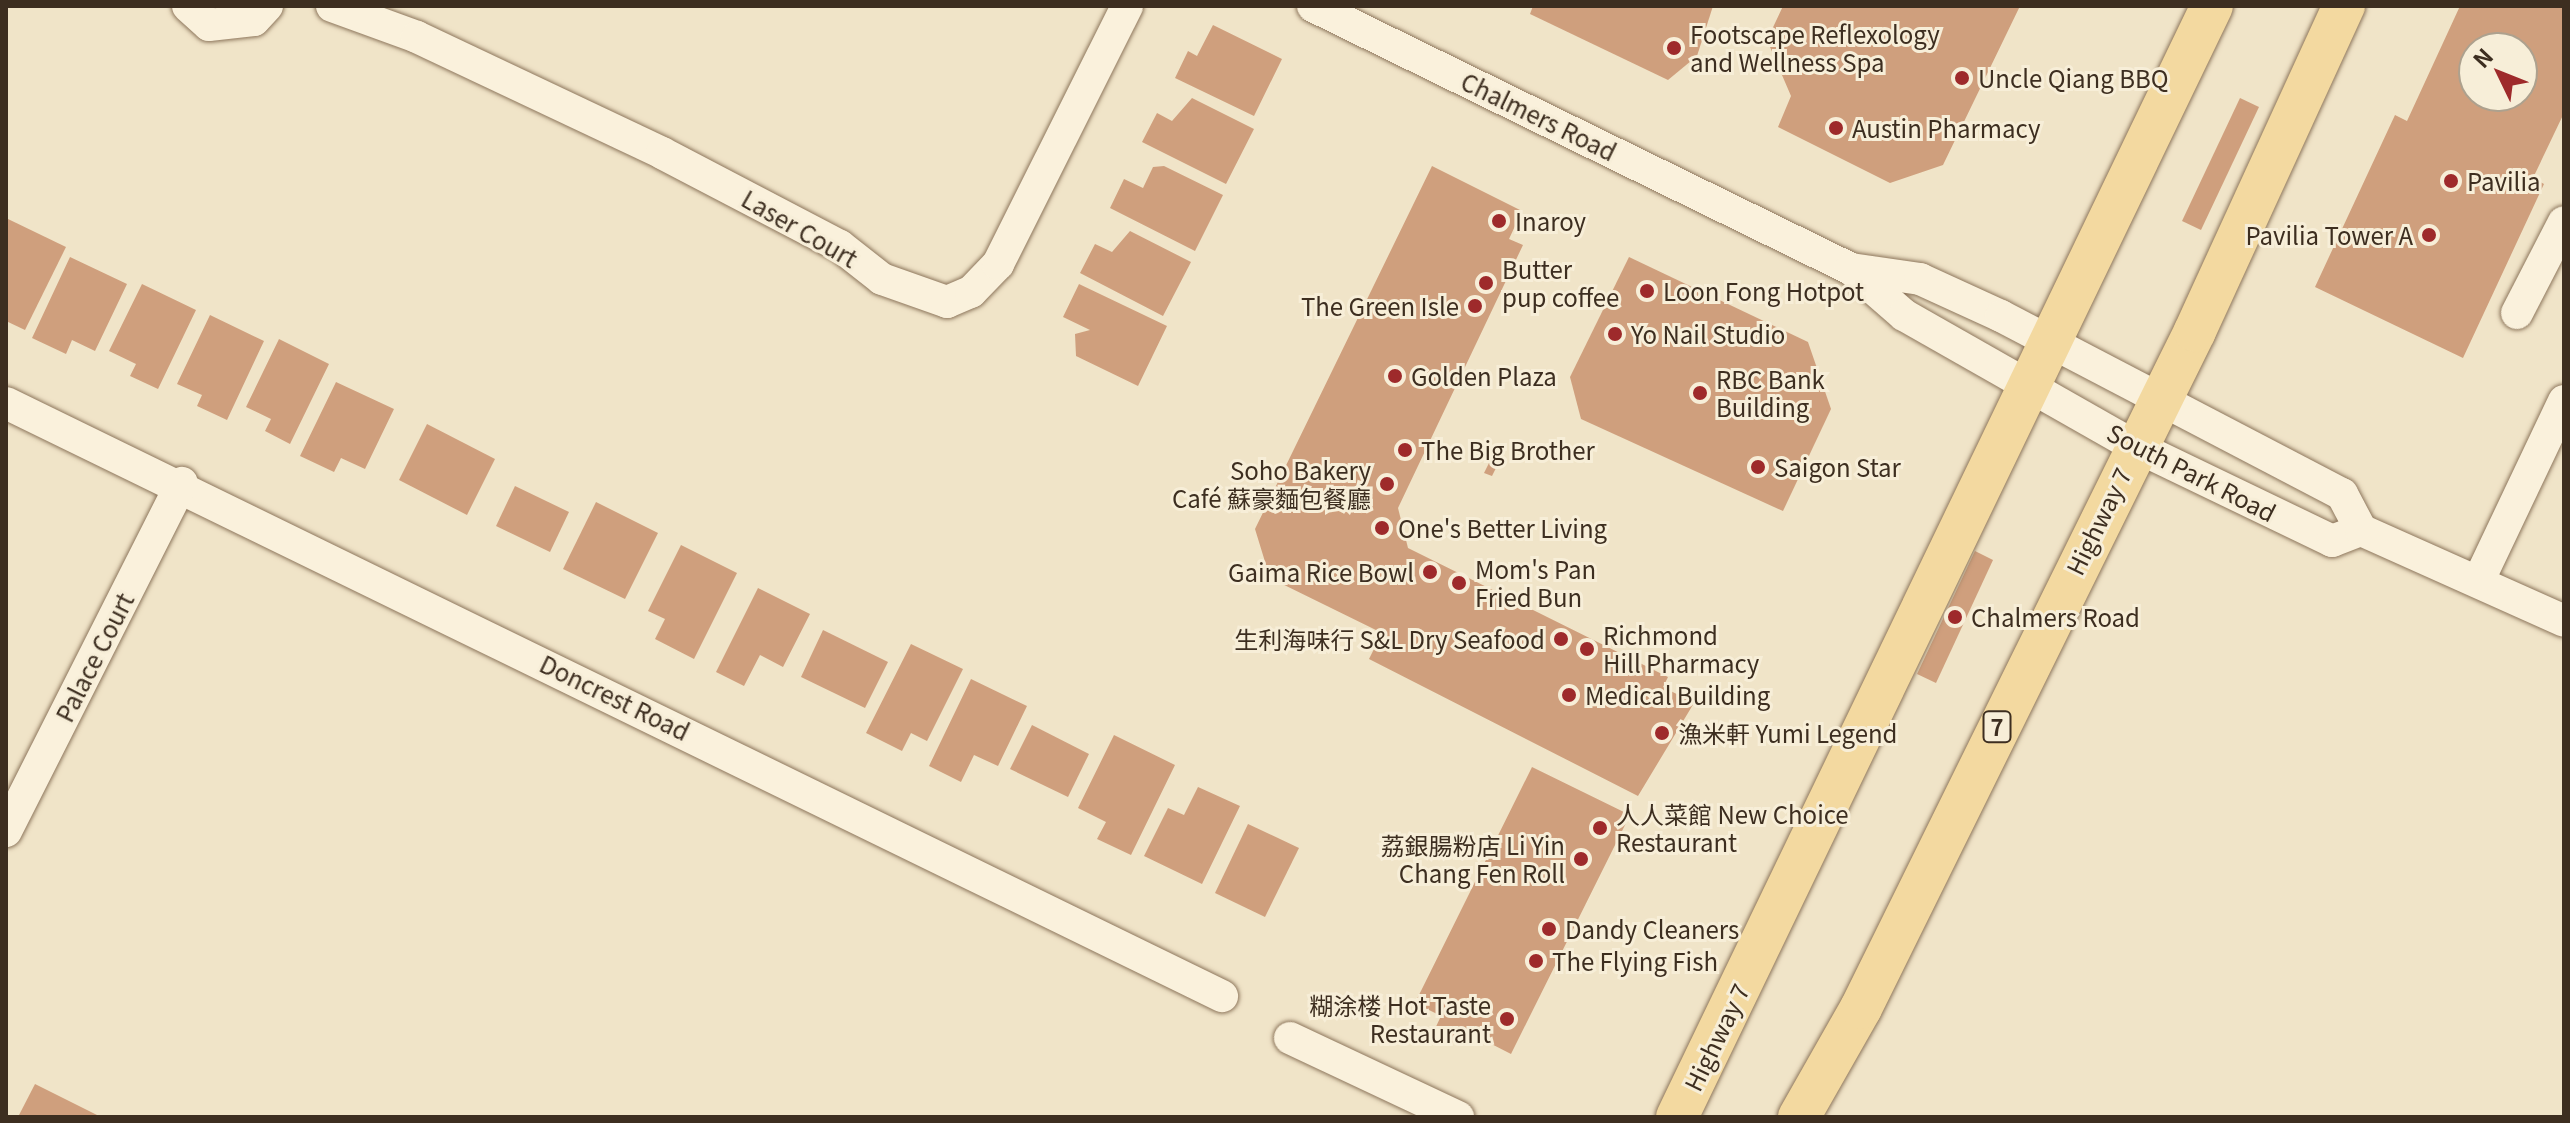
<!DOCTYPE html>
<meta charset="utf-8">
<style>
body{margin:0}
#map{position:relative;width:2570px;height:1123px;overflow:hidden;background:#f0e4c8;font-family:Georgia,"Noto Sans SC",serif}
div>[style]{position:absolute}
.building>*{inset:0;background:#cf9f7d}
.roads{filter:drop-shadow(0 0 2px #8d765c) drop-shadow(0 0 2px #8d765c)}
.minor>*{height:32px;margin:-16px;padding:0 16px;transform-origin:16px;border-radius:16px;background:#faf1dc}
.major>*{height:42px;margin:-21px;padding:0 21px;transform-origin:21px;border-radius:21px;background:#f3d9a0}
.dots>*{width:22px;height:22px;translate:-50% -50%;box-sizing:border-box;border:4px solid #f7eed8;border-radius:50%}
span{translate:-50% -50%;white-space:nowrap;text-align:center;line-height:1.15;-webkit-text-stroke:6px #f7eed8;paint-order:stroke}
.shield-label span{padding:2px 6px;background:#f7eed8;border:2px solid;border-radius:6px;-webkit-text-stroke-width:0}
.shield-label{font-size:22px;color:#3d2e20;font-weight:700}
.poi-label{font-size:24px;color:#3d2e20}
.left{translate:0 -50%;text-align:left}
.right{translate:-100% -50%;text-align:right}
.street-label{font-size:24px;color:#3d2e20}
.frame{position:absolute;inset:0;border:8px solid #3d2e20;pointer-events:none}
.north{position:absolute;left:2458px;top:32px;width:80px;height:80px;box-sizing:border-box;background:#f7eed8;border:2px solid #ada18e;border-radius:50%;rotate:313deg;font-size:22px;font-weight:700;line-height:32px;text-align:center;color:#3d2e20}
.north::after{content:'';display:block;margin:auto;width:28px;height:36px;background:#9e2a2b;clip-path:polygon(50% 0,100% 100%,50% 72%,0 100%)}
</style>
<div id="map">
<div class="building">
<div style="clip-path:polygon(1533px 6px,1713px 6px,1697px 56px,1668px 80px,1530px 14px)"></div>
<div style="clip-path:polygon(1783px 6px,2020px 6px,1943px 165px,1890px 183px,1778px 127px,1791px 96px,1767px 40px)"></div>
<div style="clip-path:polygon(evenodd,2460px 6px,2564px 6px,2564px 113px,2533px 178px,2544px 184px,2463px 358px,2315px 287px,2395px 115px,2407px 121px,2460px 6px,2474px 48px,2522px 48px,2522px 96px,2474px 96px,2474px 48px)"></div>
<div style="clip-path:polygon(1213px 25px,1282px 59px,1254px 116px,1175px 78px,1188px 51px,1197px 56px)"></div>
<div style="clip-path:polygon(1192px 98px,1254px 129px,1226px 184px,1142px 142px,1157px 113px,1172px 121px)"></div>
<div style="clip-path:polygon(2240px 98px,2259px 107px,2201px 230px,2182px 221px)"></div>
<div style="clip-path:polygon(1164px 166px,1223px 195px,1195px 251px,1110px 208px,1124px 179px,1143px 188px,1153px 167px)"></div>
<div style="clip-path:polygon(1432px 166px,1522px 211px,1509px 239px,1523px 245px,1398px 508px,1408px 548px,1668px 677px,1663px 687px,1694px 703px,1638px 796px,1369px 659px,1382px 633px,1270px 578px,1255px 529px)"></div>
<div style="clip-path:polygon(8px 219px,66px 247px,25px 330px,6px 321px)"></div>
<div style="clip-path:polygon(1130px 231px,1191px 262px,1163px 316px,1080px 273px,1095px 244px,1112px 252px)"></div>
<div style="clip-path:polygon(70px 257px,127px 284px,95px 351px,72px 340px,66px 354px,32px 338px)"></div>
<div style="clip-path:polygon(1629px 257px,1808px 342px,1831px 409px,1783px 511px,1581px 419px,1570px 377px)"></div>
<div style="clip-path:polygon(142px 284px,196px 310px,158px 389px,130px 376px,136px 364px,109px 351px)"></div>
<div style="clip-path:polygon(1079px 284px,1167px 326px,1138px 386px,1076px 356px,1075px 334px,1090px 330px,1063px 317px)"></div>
<div style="clip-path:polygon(210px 315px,264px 341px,227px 420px,197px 406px,202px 395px,177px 384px)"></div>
<div style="clip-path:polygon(279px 339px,329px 364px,290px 444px,265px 431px,271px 419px,246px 407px)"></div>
<div style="clip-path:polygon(336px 382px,394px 409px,365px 469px,341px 458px,334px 472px,300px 456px)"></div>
<div style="clip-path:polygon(427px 424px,495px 459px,467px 515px,399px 480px)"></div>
<div style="clip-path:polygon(1489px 463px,1497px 466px,1492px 476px,1484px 473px)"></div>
<div style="clip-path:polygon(515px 486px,569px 512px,550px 552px,496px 526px)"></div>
<div style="clip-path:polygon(596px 502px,658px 533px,625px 599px,563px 569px)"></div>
<div style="clip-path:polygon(681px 545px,737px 573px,694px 659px,655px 639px,665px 619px,648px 611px)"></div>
<div style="clip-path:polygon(1975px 551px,1993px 560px,1936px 683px,1917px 674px)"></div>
<div style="clip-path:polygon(758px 588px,810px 614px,783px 667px,760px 655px,744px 686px,716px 672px)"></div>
<div style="clip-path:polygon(823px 630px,888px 662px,865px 708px,801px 677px)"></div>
<div style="clip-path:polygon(911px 644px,963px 669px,927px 741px,911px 733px,902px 751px,866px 733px)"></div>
<div style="clip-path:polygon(971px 679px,1027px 706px,998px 766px,974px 755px,961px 782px,929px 766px)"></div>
<div style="clip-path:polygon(1032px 725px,1089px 754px,1068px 797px,1010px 769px)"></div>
<div style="clip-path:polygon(1114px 735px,1175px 765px,1131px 855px,1097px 839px,1106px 822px,1078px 808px)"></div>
<div style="clip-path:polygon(1532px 767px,1630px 815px,1511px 1054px,1466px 1031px,1458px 1045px,1433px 1033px,1441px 1016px,1415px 1003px)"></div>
<div style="clip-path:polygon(1198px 787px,1240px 806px,1202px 884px,1144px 856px,1168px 808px,1184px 815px)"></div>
<div style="clip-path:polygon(1248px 824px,1299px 848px,1265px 917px,1215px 893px)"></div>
<div style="clip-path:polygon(35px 1084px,97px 1115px,96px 1117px,18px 1117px)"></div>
</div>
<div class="roads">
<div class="minor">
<div style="left:188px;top:6px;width:28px;rotate:42deg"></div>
<div style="left:209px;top:25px;width:45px;rotate:-6.3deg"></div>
<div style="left:254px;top:20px;width:19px;rotate:-47deg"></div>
<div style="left:332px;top:6px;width:90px;rotate:20deg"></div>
<div style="left:417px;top:37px;width:271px;rotate:25.3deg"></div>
<div style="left:662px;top:153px;width:201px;rotate:27.6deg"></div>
<div style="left:840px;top:246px;width:53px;rotate:38.2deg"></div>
<div style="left:882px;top:279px;width:69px;rotate:19.5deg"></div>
<div style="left:947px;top:302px;width:26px;rotate:-23deg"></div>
<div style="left:971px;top:292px;width:39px;rotate:-46deg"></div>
<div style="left:998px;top:264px;width:288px;rotate:-63.4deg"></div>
<div style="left:1313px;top:6px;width:599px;rotate:26.05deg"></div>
<div style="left:1851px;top:269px;width:70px;rotate:41deg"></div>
<div style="left:1904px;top:315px;width:266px;rotate:29.6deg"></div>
<div style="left:2135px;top:446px;width:219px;rotate:25.7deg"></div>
<div style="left:2332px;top:541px;width:31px;rotate:-21deg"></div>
<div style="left:1851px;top:269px;width:70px;rotate:8.2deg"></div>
<div style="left:1920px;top:279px;width:89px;rotate:24.6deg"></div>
<div style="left:2001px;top:316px;width:385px;rotate:27.6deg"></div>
<div style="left:2342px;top:494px;width:41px;rotate:62.2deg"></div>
<div style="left:2361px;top:530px;width:222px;rotate:24.1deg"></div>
<div style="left:2517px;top:313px;width:102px;rotate:-62.7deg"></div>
<div style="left:6px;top:403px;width:1353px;rotate:26deg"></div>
<div style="left:2479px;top:580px;width:198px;rotate:-64.6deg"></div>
<div style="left:6px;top:831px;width:390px;rotate:-63.2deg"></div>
<div style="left:1290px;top:1038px;width:186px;rotate:25.2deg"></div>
</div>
<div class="major">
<div style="left:1677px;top:1117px;width:1233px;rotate:-64.29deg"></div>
<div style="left:1799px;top:1117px;width:125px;rotate:-60.4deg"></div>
<div style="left:1861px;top:1008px;width:755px;rotate:-63.74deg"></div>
<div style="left:2195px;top:331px;width:358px;rotate:-65.4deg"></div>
</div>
</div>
<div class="dots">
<div style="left:1674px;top:48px;background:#9e2a2b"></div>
<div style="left:1962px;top:78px;background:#9e2a2b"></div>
<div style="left:1836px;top:128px;background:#9e2a2b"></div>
<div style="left:2451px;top:181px;background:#9e2a2b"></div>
<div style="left:1499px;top:221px;background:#9e2a2b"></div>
<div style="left:2429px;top:235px;background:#9e2a2b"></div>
<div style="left:1486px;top:283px;background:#9e2a2b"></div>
<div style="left:1647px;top:291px;background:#9e2a2b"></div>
<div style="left:1475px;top:306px;background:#9e2a2b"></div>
<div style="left:1615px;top:334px;background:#9e2a2b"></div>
<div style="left:1395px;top:376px;background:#9e2a2b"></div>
<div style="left:1700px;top:393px;background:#9e2a2b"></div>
<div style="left:1405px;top:450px;background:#9e2a2b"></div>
<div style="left:1758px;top:467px;background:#9e2a2b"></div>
<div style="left:1387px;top:484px;background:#9e2a2b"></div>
<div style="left:1382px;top:528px;background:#9e2a2b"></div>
<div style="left:1430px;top:572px;background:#9e2a2b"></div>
<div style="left:1459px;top:583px;background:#9e2a2b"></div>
<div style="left:1955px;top:617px;background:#9e2a2b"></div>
<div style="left:1561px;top:639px;background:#9e2a2b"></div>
<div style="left:1587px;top:649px;background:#9e2a2b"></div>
<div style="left:1569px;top:695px;background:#9e2a2b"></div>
<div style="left:1662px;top:733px;background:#9e2a2b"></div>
<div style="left:1600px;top:828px;background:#9e2a2b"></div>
<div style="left:1581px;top:859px;background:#9e2a2b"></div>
<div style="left:1549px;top:929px;background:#9e2a2b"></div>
<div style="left:1536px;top:961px;background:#9e2a2b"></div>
<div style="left:1507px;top:1019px;background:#9e2a2b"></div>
</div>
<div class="shield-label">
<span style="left:1997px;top:727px">7</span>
</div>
<div class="poi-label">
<span class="left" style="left:1690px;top:48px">Footscape Reflexology<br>and Wellness Spa</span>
<span class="left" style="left:1978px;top:78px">Uncle Qiang BBQ</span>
<span class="left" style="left:1852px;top:128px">Austin Pharmacy</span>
<span class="left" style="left:2467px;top:181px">Pavilia</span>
<span class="left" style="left:1515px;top:221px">Inaroy</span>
<span class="right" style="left:2413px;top:235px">Pavilia Tower A</span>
<span class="left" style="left:1502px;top:283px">Butter<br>pup coffee</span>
<span class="left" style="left:1663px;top:291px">Loon Fong Hotpot</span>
<span class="right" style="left:1459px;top:306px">The Green Isle</span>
<span class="left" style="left:1631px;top:334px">Yo Nail Studio</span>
<span class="left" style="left:1411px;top:376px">Golden Plaza</span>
<span class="left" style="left:1716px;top:393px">RBC Bank<br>Building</span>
<span class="left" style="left:1421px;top:450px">The Big Brother</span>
<span class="left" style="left:1774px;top:467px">Saigon Star</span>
<span class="right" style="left:1371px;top:484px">Soho Bakery<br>Café 蘇豪麵包餐廳</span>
<span class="left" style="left:1398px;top:528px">One's Better Living</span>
<span class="left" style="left:1475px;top:583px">Mom's Pan<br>Fried Bun</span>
<span class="right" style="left:1414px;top:572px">Gaima Rice Bowl</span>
<span class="left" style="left:1971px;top:617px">Chalmers Road</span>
<span class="left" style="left:1603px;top:649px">Richmond<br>Hill Pharmacy</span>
<span class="right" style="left:1545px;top:639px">生利海味行 S&amp;L Dry Seafood</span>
<span class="left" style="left:1585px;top:695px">Medical Building</span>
<span class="left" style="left:1678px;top:733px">漁米軒 Yumi Legend</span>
<span class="left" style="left:1616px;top:828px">人人菜館 New Choice<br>Restaurant</span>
<span class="right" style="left:1565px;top:859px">荔銀腸粉店 Li Yin<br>Chang Fen Roll</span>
<span class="left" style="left:1565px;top:929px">Dandy Cleaners</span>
<span class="left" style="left:1552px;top:961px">The Flying Fish</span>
<span class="right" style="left:1491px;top:1019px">糊涂楼 Hot Taste<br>Restaurant</span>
</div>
<div class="street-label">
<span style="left:1539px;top:116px;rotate:26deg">Chalmers Road</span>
<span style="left:800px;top:228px;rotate:30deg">Laser Court</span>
<span style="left:2192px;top:472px;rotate:27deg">South Park Road</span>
<span style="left:2098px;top:521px;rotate:-64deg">Highway 7</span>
<span style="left:94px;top:657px;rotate:-63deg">Palace Court</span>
<span style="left:615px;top:697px;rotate:26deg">Doncrest Road</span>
<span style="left:1716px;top:1037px;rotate:-64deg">Highway 7</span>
</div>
<div class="frame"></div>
<div class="north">N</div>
</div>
